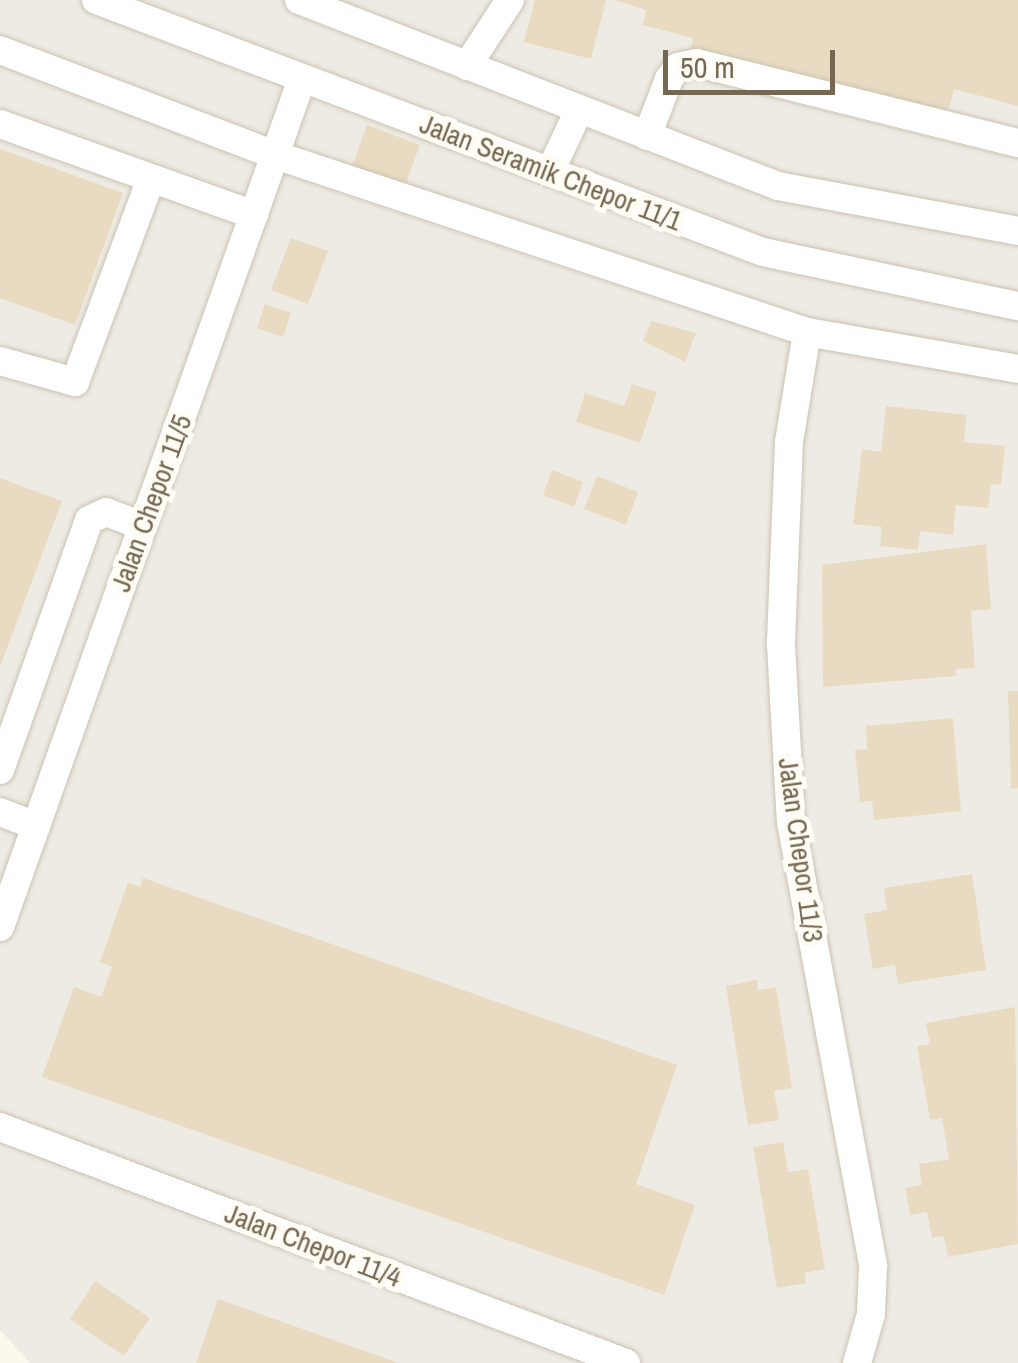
<!DOCTYPE html>
<style>
body{margin:0}
#map{position:relative;width:1018px;height:1363px;overflow:hidden;background:#fbf9ed;font-family:"Archivo Narrow",sans-serif}
div>[style]{position:absolute}
.industrial>*{inset:0;background:#eeebe5}
.building>*{inset:0;background:#e9dbc2}
.roads{filter:drop-shadow(0 0 2px #cbc2b0) drop-shadow(0 0 2px #cbc2b0)}
.minor>*{height:28px;margin:-14px;padding:0 14px;transform-origin:14px;border-radius:14px;background:#fff}
span{translate:-50% -50%;white-space:nowrap;text-align:center;line-height:1.15;-webkit-text-stroke:10px #fefcf4;paint-order:stroke}
.street-label{font-size:28px;color:#756751}
.scale{position:absolute;left:663px;top:50px;width:172px;height:45px;box-sizing:border-box;border:5px solid #756751;border-top:0;padding-left:12px;font-size:30px;line-height:35px;white-space:nowrap;color:#756751;-webkit-text-stroke:8px #fefcf4;paint-order:stroke}
</style>
<div id="map">
<div class="industrial">
<div style="clip-path:polygon(0 0,1018px 0,1018px 1363px,30px 1363px,0 1330px)"></div>
</div>
<div class="building">
<div style="clip-path:polygon(535px 0,606px 0,591px 59px,524px 42px)"></div>
<div style="clip-path:polygon(614px 0,1018px 0,1018px 106px,954px 89px,947px 116px,691px 50px,693px 38px,643px 25px,646px 10px)"></div>
<div style="clip-path:polygon(367px 125px,420px 145px,405px 185px,352px 166px)"></div>
<div style="clip-path:polygon(0 149px,123px 193px,75px 325px,0 298px)"></div>
<div style="clip-path:polygon(291px 238px,328px 251px,308px 304px,271px 290px)"></div>
<div style="clip-path:polygon(265px 304px,291px 313px,283px 337px,257px 328px)"></div>
<div style="clip-path:polygon(651px 321px,696px 333px,685px 362px,643px 341px)"></div>
<div style="clip-path:polygon(632px 384px,657px 392px,640px 443px,576px 422px,585px 393px,624px 406px)"></div>
<div style="clip-path:polygon(886px 406px,967px 415px,964px 442px,1005px 446px,1001px 485px,991px 484px,988px 508px,956px 505px,953px 535px,920px 531px,918px 550px,880px 546px,882px 527px,853px 524px,862px 449px,881px 452px)"></div>
<div style="clip-path:polygon(552px 470px,583px 482px,574px 507px,543px 495px)"></div>
<div style="clip-path:polygon(597px 476px,638px 492px,626px 525px,584px 509px)"></div>
<div style="clip-path:polygon(0 478px,62px 501px,0 667px)"></div>
<div style="clip-path:polygon(986px 544px,991px 609px,971px 611px,975px 668px,955px 669px,956px 676px,823px 687px,822px 565px)"></div>
<div style="clip-path:polygon(1008px 691px,1018px 691px,1018px 788px,1011px 789px)"></div>
<div style="clip-path:polygon(953px 718px,961px 811px,874px 820px,872px 801px,860px 802px,855px 750px,867px 749px,866px 726px)"></div>
<div style="clip-path:polygon(972px 874px,986px 970px,898px 984px,895px 965px,873px 969px,864px 914px,887px 910px,884px 888px)"></div>
<div style="clip-path:polygon(143px 878px,677px 1065px,636px 1184px,695px 1205px,664px 1295px,42px 1077px,74px 987px,101px 997px,112px 967px,100px 962px,128px 882px,140px 887px)"></div>
<div style="clip-path:polygon(757px 980px,758px 990px,776px 987px,792px 1088px,774px 1091px,779px 1120px,748px 1125px,726px 986px)"></div>
<div style="clip-path:polygon(1015px 1007px,1018px 1244px,948px 1257px,944px 1236px,932px 1238px,927px 1212px,910px 1215px,905px 1188px,922px 1185px,919px 1164px,949px 1159px,942px 1118px,930px 1120px,917px 1046px,930px 1044px,926px 1023px)"></div>
<div style="clip-path:polygon(783px 1142px,788px 1172px,808px 1169px,825px 1269px,805px 1273px,806px 1283px,777px 1288px,753px 1147px)"></div>
<div style="clip-path:polygon(95px 1281px,150px 1318px,124px 1356px,70px 1319px)"></div>
<div style="clip-path:polygon(218px 1299px,396px 1362px,396px 1363px,196px 1363px)"></div>
</div>
<div class="roads">
<div class="minor">
<div style="left:96px;top:0;width:713px;rotate:20.7deg"></div>
<div style="left:763px;top:252px;width:261px;rotate:12deg"></div>
<div style="left:299px;top:0;width:514px;rotate:21.22deg"></div>
<div style="left:778px;top:186px;width:244px;rotate:10.6deg"></div>
<div style="left:0;top:50px;width:294px;rotate:20.9deg"></div>
<div style="left:275px;top:155px;width:561px;rotate:18.4deg"></div>
<div style="left:807px;top:332px;width:214px;rotate:9.9deg"></div>
<div style="left:467px;top:66px;width:79px;rotate:-56.9deg"></div>
<div style="left:0;top:124px;width:270px;rotate:19.7deg"></div>
<div style="left:647px;top:136px;width:61px;rotate:-68.9deg"></div>
<div style="left:669px;top:79px;width:15px;rotate:-53deg"></div>
<div style="left:678px;top:67px;width:19px;rotate:-12deg"></div>
<div style="left:697px;top:63px;width:331px;rotate:14deg"></div>
<div style="left:550px;top:172px;width:68px;rotate:-64.9deg"></div>
<div style="left:807px;top:332px;width:111px;rotate:99.3deg"></div>
<div style="left:789px;top:442px;width:203px;rotate:92.3deg"></div>
<div style="left:781px;top:645px;width:177px;rotate:86.8deg"></div>
<div style="left:791px;top:822px;width:452px;rotate:79.5deg"></div>
<div style="left:873px;top:1266px;width:48px;rotate:92.4deg"></div>
<div style="left:871px;top:1314px;width:51px;rotate:105.9deg"></div>
<div style="left:0;top:361px;width:78px;rotate:15.6deg"></div>
<div style="left:75px;top:382px;width:217px;rotate:-69.5deg"></div>
<div style="left:0;top:770px;width:265px;rotate:-70.4deg"></div>
<div style="left:89px;top:520px;width:19px;rotate:-25deg"></div>
<div style="left:106px;top:512px;width:40px;rotate:21deg"></div>
<div style="left:0;top:812px;width:39px;rotate:21deg"></div>
<div style="left:0;top:927px;width:900px;rotate:-70.4deg"></div>
<div style="left:0;top:1127px;width:669px;rotate:20.66deg"></div>
</div>
</div>
<div class="street-label">
<span style="left:551px;top:172px;rotate:21deg">Jalan Seramik Chepor 11/1</span>
<span style="left:151px;top:503px;rotate:-70deg">Jalan Chepor 11/5</span>
<span style="left:801px;top:850px;rotate:82deg">Jalan Chepor 11/3</span>
<span style="left:313px;top:1245px;rotate:21deg">Jalan Chepor 11/4</span>
</div>
<div class="scale">50 m</div>
</div>
